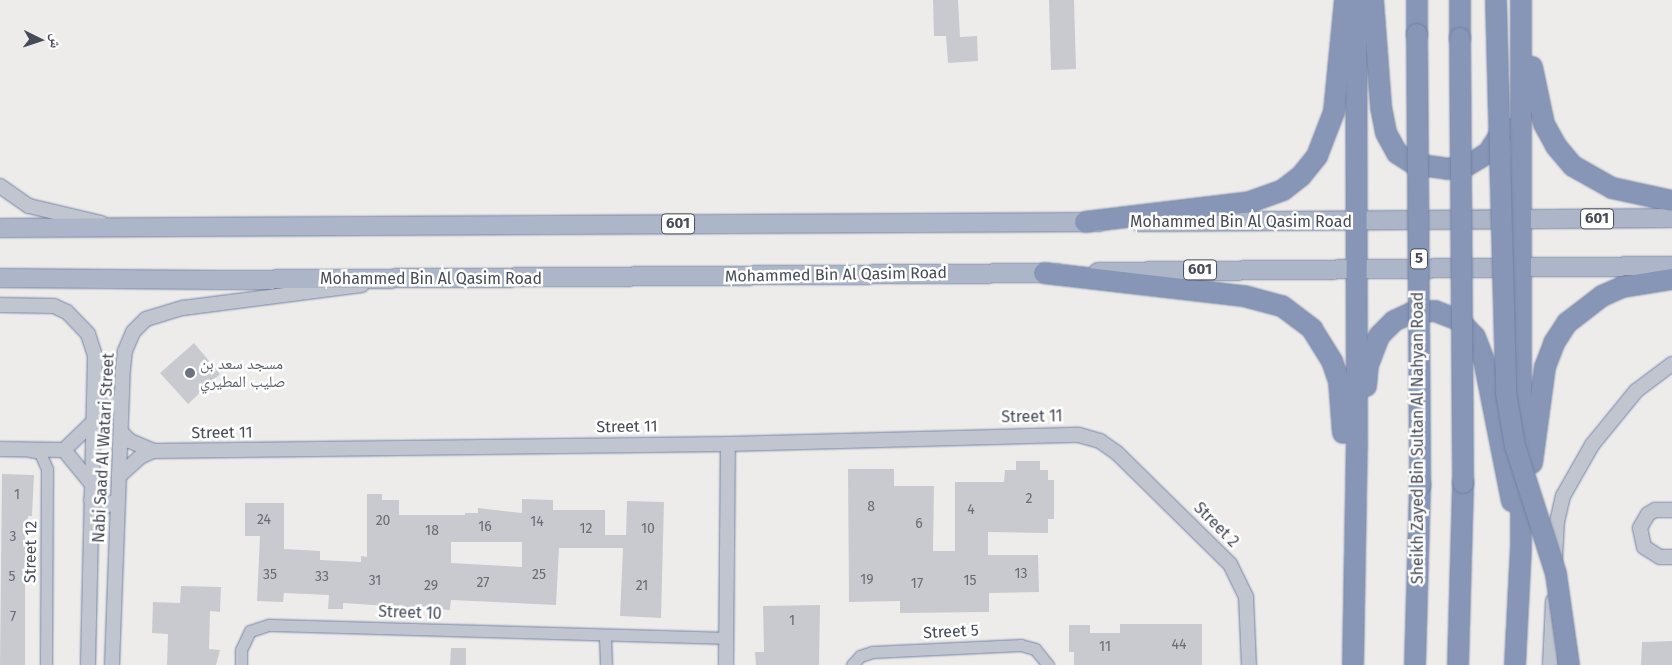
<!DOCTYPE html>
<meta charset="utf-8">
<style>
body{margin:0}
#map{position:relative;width:1672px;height:665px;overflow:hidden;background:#eeeceb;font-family:"Fira Sans","Noto Naskh Arabic",sans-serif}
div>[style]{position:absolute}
.building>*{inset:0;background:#c9cad0}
.roads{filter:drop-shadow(0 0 1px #7280a2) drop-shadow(0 0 1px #7280a2)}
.minor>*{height:11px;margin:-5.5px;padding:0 5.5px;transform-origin:5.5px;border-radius:5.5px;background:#c0c5d0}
.tertiary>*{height:14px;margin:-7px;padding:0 7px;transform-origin:7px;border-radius:7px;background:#c0c5d0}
.primary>*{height:18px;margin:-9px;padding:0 9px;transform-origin:9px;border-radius:9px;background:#adb6c8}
.motorway>*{height:20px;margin:-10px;padding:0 10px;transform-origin:10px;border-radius:10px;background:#8795b6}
.bridges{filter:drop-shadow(0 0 1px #7280a2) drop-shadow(0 0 1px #7280a2)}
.motorway-bridge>*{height:20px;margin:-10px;padding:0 10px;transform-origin:10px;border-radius:10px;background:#8795b6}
.dots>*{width:14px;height:14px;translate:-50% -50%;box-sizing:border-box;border:2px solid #fff;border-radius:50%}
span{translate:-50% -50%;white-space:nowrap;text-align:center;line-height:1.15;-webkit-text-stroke:5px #fff;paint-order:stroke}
.number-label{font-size:14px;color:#676b75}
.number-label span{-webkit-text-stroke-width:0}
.shield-label span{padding:1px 4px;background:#fff;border:1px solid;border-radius:4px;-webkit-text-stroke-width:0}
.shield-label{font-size:15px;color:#464b57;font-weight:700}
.street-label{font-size:16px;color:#464b57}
.worship-label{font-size:16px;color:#5b616d}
.left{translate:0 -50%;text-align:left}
.north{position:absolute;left:15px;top:15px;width:50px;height:50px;-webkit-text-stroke:4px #fff;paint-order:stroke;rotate:94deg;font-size:14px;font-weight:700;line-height:20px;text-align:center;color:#464b57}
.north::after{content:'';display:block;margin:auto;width:18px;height:22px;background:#464b57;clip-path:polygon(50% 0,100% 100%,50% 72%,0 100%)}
</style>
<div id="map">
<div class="building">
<div style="clip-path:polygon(933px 0,958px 0,960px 37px,977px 36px,978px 61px,948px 63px,946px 36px,934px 36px)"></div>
<div style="clip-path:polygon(1049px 0,1074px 0,1076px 69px,1051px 70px)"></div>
<div style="clip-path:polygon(194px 343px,220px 374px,188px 404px,160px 373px)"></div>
<div style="clip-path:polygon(1016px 461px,1040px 461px,1040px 470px,1048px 470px,1048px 480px,1054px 480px,1054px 519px,1048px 519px,1048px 533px,988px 532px,988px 555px,1038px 555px,1039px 592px,989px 593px,989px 612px,900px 613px,900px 601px,849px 602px,848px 469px,894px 469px,894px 486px,934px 486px,933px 551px,955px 551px,955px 482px,1004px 482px,1005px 470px,1016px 470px)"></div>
<div style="clip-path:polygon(2px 474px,34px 475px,32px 516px,28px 516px,25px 557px,25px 665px,0 665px)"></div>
<div style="clip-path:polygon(evenodd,367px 494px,382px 494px,382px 500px,399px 500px,399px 515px,465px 515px,465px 513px,478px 513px,478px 508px,522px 513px,522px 499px,553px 500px,553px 510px,605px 510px,605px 535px,626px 535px,627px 501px,664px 502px,661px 618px,620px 616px,623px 548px,559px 548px,556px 605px,451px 600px,450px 610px,343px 603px,343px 609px,328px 609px,329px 595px,284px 593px,283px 602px,257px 601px,260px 536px,245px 536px,245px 503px,284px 503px,284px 549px,320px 551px,320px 560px,361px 562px,361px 556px,367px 557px,367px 494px,451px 542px,522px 542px,522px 567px,451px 563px,451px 542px)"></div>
<div style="clip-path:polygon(181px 586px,221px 587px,220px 612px,210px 611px,209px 649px,220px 650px,216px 665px,167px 665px,168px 634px,152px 633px,153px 602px,180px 603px)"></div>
<div style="clip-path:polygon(820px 605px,819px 665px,756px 665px,755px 652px,764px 652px,763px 606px)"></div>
<div style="clip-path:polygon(1120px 624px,1202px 624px,1202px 665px,1074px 665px,1074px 652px,1069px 652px,1069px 625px,1090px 625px,1090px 633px,1120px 633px)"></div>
<div style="clip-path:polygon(1672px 641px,1672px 665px,1641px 665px,1642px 642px)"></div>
<div style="clip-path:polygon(451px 648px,466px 648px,466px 665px,450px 665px)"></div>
</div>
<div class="roads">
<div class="minor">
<div style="left:30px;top:451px;width:10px;rotate:11deg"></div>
<div style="left:40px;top:453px;width:17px;rotate:66deg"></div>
<div style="left:47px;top:469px;width:196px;rotate:90.3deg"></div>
<div style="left:605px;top:636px;width:29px;rotate:88deg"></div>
<div style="left:241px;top:665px;width:15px;rotate:-90deg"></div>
<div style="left:241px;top:650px;width:21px;rotate:-65deg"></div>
<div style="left:250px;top:631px;width:20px;rotate:-18deg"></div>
<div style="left:269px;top:625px;width:456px;rotate:1.6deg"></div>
<div style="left:852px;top:665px;width:12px;rotate:-48deg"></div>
<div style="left:860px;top:656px;width:13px;rotate:-18deg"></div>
<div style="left:872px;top:652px;width:149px;rotate:-2.7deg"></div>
<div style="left:1021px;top:645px;width:15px;rotate:16deg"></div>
<div style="left:1035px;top:649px;width:21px;rotate:51deg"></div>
</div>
<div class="tertiary">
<div style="left:0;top:186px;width:35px;rotate:35deg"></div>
<div style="left:29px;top:206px;width:74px;rotate:13.3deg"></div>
<div style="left:0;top:305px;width:54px;rotate:1.1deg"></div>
<div style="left:54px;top:306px;width:14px;rotate:25deg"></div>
<div style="left:67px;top:312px;width:30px;rotate:46deg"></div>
<div style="left:88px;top:334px;width:22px;rotate:72deg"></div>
<div style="left:95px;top:355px;width:310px;rotate:91.3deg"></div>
<div style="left:95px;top:406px;width:15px;rotate:-28deg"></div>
<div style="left:108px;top:399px;width:15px;rotate:32deg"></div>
<div style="left:121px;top:432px;width:13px;rotate:45deg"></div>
<div style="left:130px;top:441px;width:25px;rotate:23deg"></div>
<div style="left:153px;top:451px;width:575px;rotate:-0.7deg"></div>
<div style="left:728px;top:444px;width:351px;rotate:-1.5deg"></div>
<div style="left:1079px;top:435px;width:22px;rotate:16deg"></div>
<div style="left:1100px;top:441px;width:19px;rotate:35deg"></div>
<div style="left:1116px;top:452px;width:160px;rotate:44.5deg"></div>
<div style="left:1230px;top:564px;width:37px;rotate:64deg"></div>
<div style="left:1246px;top:597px;width:68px;rotate:87.5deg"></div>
<div style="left:0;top:449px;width:64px;rotate:0.9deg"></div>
<div style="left:64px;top:450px;width:40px;rotate:-44deg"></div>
<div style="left:64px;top:450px;width:43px;rotate:50.7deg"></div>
<div style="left:119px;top:476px;width:28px;rotate:-42deg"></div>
<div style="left:140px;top:457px;width:14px;rotate:-25deg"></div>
<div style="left:91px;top:500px;width:15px;rotate:28deg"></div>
<div style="left:104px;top:507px;width:16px;rotate:-27deg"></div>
<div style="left:1672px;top:510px;width:17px;rotate:180deg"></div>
<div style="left:1655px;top:510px;width:8px;rotate:150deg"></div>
<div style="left:1648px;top:514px;width:16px;rotate:120deg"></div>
<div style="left:1640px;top:528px;width:19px;rotate:78deg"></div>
<div style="left:1644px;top:547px;width:19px;rotate:32deg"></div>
<div style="left:1660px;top:557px;width:12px"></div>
<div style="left:1555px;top:559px;width:37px;rotate:-87deg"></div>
<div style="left:1557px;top:522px;width:27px;rotate:-77deg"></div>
<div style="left:1563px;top:496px;width:59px;rotate:-60.4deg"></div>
<div style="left:1592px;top:445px;width:70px;rotate:-50.8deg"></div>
<div style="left:1636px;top:391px;width:45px;rotate:-36.9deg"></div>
<div style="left:112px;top:665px;width:296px;rotate:-87.9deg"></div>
<div style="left:123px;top:369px;width:18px;rotate:-84deg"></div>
<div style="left:125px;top:351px;width:21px;rotate:-67deg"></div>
<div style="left:133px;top:332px;width:18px;rotate:-45deg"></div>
<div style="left:146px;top:319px;width:39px;rotate:-17deg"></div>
<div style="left:183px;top:308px;width:180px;rotate:-7.3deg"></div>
<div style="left:726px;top:665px;width:221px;rotate:-89.5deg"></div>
<div style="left:1550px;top:665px;width:64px;rotate:-87.3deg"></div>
</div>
<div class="primary">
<div style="left:1140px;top:222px;width:532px;rotate:-0.43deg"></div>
<div style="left:0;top:228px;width:1099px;rotate:-0.31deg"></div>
<div style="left:1098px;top:272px;width:574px;rotate:-0.6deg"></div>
<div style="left:0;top:278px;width:216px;rotate:0.5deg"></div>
<div style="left:216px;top:280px;width:841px;rotate:-0.48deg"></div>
</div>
<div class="motorway">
<div style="left:1373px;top:0;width:107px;rotate:85.7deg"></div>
<div style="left:1381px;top:107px;width:26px;rotate:79deg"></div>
<div style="left:1386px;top:133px;width:23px;rotate:61deg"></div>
<div style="left:1397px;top:153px;width:20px;rotate:33deg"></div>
<div style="left:1414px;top:164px;width:34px;rotate:8deg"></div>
<div style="left:1448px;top:169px;width:20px;rotate:-11deg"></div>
<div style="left:1468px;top:165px;width:23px;rotate:-31deg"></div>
<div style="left:1488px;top:153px;width:30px;rotate:-57deg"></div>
<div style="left:1417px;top:0;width:34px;rotate:90deg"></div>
<div style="left:1460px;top:0;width:38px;rotate:90deg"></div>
<div style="left:1532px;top:67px;width:58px;rotate:78.1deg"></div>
<div style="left:1544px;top:124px;width:25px;rotate:61deg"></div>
<div style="left:1556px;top:146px;width:26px;rotate:50deg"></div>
<div style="left:1573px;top:166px;width:45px;rotate:29.4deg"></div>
<div style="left:1612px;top:188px;width:61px;rotate:12.2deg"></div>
<div style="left:1085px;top:222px;width:166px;rotate:-6.9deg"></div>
<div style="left:1250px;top:202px;width:35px;rotate:-20deg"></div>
<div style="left:1283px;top:190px;width:23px;rotate:-38deg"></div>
<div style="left:1301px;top:176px;width:26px;rotate:-51deg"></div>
<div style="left:1317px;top:156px;width:47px;rotate:-68.9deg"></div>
<div style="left:1334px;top:112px;width:113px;rotate:-84.4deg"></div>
<div style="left:1044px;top:273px;width:201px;rotate:6.6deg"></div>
<div style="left:1244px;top:296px;width:39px;rotate:15deg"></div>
<div style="left:1282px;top:306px;width:38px;rotate:37deg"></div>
<div style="left:1312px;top:329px;width:38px;rotate:58deg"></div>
<div style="left:1332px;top:361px;width:21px;rotate:71deg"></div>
<div style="left:1339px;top:381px;width:52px;rotate:85.6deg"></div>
<div style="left:1366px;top:386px;width:21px;rotate:-85deg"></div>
<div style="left:1368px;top:365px;width:31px;rotate:-69deg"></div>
<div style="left:1379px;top:336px;width:21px;rotate:-45deg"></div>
<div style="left:1394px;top:321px;width:19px;rotate:-25deg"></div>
<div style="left:1411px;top:313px;width:24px;rotate:-5deg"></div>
<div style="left:1435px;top:311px;width:26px;rotate:21deg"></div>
<div style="left:1459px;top:320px;width:23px;rotate:47deg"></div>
<div style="left:1475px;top:337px;width:25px;rotate:69deg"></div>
<div style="left:1484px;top:360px;width:144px;rotate:78.8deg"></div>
<div style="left:1532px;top:463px;width:97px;rotate:-82.3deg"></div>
<div style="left:1545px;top:367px;width:26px;rotate:-69deg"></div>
<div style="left:1554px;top:343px;width:24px;rotate:-57deg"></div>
<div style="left:1567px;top:323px;width:44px;rotate:-37.6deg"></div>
<div style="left:1602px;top:296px;width:22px;rotate:-24deg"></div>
<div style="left:1622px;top:287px;width:51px;rotate:-9.1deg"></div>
<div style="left:1353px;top:665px;width:219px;rotate:-89deg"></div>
<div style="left:1357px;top:446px;width:446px;rotate:-90.1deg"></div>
<div style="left:1415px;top:665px;width:180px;rotate:-88.4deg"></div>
<div style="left:1458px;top:665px;width:182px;rotate:-88.4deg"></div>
<div style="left:1515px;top:665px;width:120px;rotate:-87.1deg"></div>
<div style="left:1521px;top:545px;width:545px;rotate:-90deg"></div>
</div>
</div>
<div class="bridges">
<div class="motorway-bridge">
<div style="left:1496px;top:0;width:393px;rotate:88.5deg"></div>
<div style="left:1506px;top:393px;width:54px;rotate:80.4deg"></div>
<div style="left:1515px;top:446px;width:134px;rotate:72.2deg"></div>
<div style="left:1556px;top:574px;width:92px;rotate:81.9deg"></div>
<div style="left:1417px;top:34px;width:451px;rotate:89.6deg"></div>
<div style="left:1460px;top:38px;width:445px;rotate:89.6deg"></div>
</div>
</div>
<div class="dots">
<div style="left:190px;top:373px;background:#6b7280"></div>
</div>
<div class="number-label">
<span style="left:17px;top:495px">1</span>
<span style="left:1029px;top:499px">2</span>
<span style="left:871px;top:507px">8</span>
<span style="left:971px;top:510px">4</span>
<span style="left:264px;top:520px">24</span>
<span style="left:383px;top:521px">20</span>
<span style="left:537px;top:522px">14</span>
<span style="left:919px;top:524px">6</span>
<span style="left:485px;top:527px">16</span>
<span style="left:586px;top:529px">12</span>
<span style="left:648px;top:529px">10</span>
<span style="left:432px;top:531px">18</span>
<span style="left:13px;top:537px">3</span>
<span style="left:1021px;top:574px">13</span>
<span style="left:270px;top:575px">35</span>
<span style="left:539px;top:575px">25</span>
<span style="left:12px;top:577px">5</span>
<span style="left:322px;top:577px">33</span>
<span style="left:867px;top:580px">19</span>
<span style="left:375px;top:581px">31</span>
<span style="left:970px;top:581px">15</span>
<span style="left:483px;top:583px">27</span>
<span style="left:917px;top:584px">17</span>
<span style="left:431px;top:586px">29</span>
<span style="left:642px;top:586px">21</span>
<span style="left:13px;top:617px">7</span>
<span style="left:792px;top:621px">1</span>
<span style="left:1179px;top:645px">44</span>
<span style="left:1105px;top:647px">11</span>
</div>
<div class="shield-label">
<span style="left:1597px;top:219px">601</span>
<span style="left:678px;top:224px">601</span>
<span style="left:1419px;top:259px">5</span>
<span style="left:1200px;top:270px">601</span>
</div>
<div class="street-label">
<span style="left:1241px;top:222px">Mohammed Bin Al Qasim Road</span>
<span style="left:836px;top:275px;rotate:-1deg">Mohammed Bin Al Qasim Road</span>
<span style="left:431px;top:279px">Mohammed Bin Al Qasim Road</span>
<span style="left:1032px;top:417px;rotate:-1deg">Street 11</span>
<span style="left:627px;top:427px;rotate:-1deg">Street 11</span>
<span style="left:222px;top:433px;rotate:-1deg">Street 11</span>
<span style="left:1418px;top:438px;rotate:-90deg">Sheikh Zayed Bin Sultan Al Nahyan Road</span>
<span style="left:104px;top:448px;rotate:-87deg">Nabi Saad Al Watari Street</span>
<span style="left:1216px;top:525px;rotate:45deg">Street 2</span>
<span style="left:31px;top:552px;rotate:-89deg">Street 12</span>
<span style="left:410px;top:613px;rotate:2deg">Street 10</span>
<span style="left:951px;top:632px;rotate:-3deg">Street 5</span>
</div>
<div class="worship-label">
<span class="left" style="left:200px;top:373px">مسجد سعد بن<br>صليب المطيري</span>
</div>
<div class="north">ش</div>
</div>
